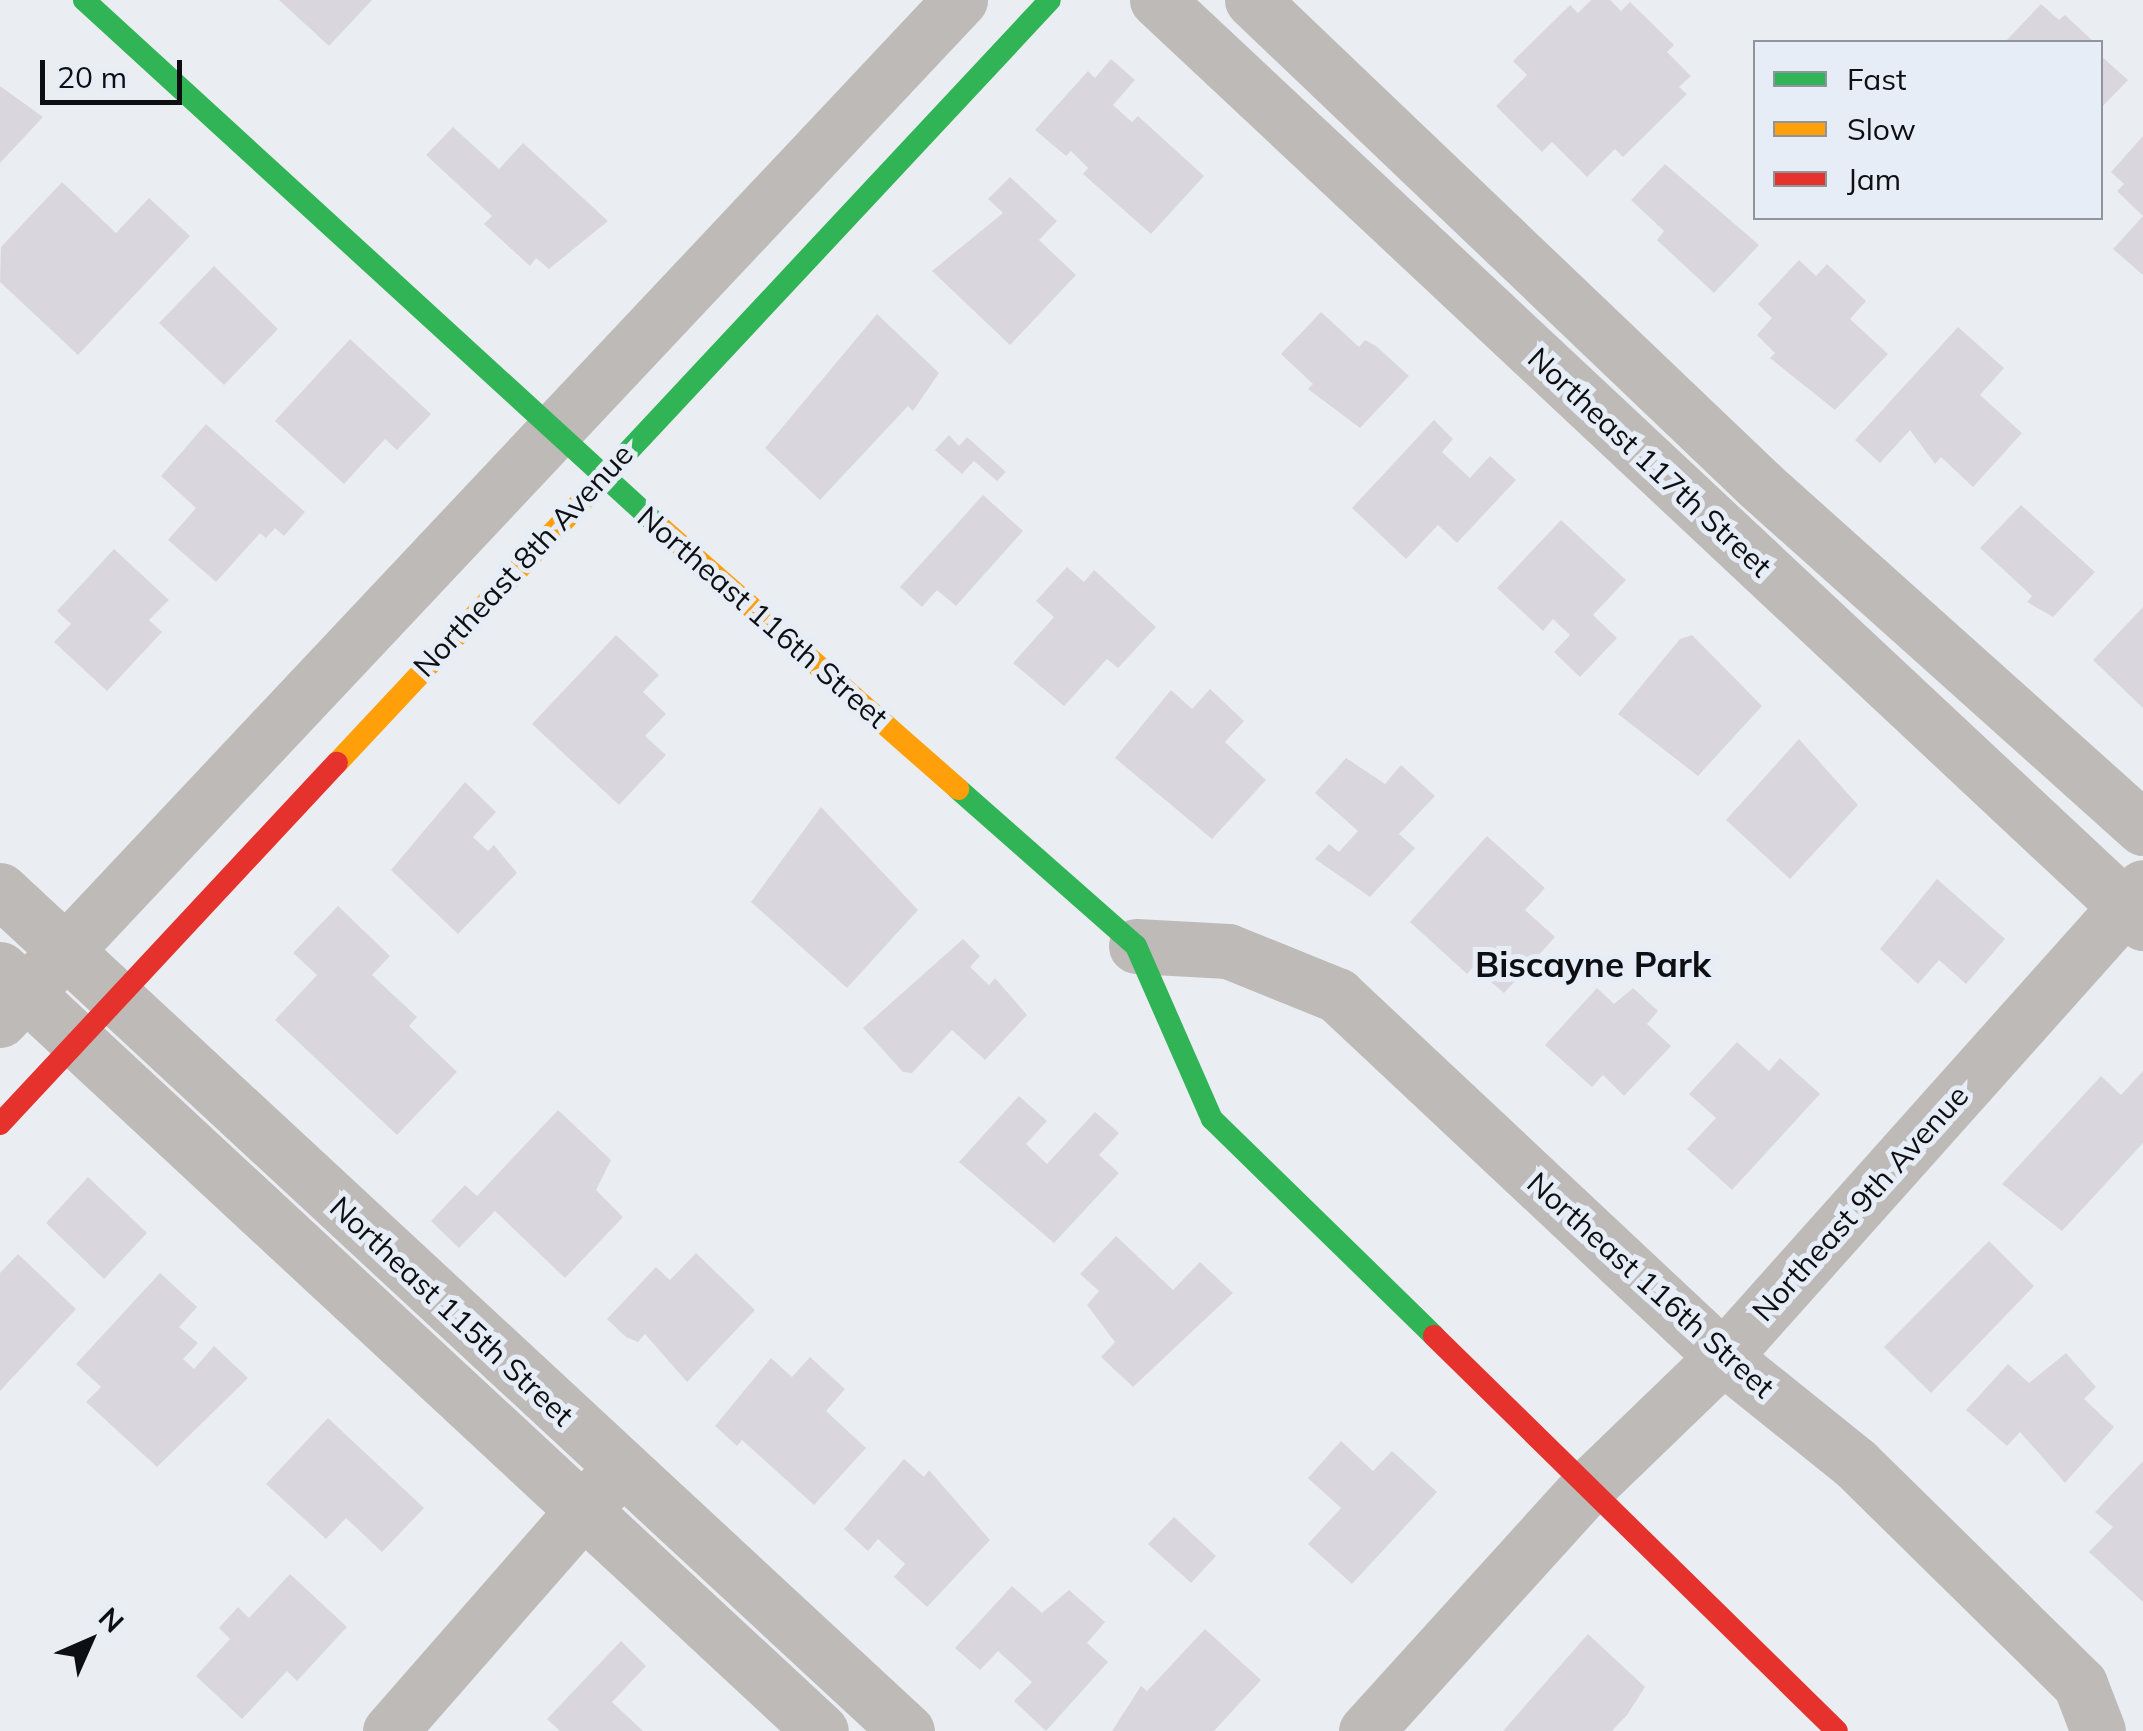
<!DOCTYPE html>
<style>
body{margin:0}
#map{position:relative;width:2143px;height:1731px;overflow:hidden;background:#eaeef2;font-family:Mulish,sans-serif}
div>[style]{position:absolute}
.building>*{inset:0;background:#dad6dd}
.street>*{height:55px;margin:-27.5px;padding:0 27.5px;transform-origin:27.5px;border-radius:27.5px;background:#bebab7}
.fast>*{height:22px;margin:-11px;padding:0 11px;transform-origin:11px;border-radius:11px;background:#30b455}
.slow>*{height:22px;margin:-11px;padding:0 11px;transform-origin:11px;border-radius:11px;background:#ff9f0a}
.jam>*{height:22px;margin:-11px;padding:0 11px;transform-origin:11px;border-radius:11px;background:#e5322d}
span{translate:-50% -50%;white-space:nowrap;text-align:center;line-height:1.15;-webkit-text-stroke:10px #e7edf6;paint-order:stroke}
.street-label{font-size:30px;color:#0d0f12}
.quarter-label{font-size:35px;color:#0d0f12;font-weight:700}
.legend{position:absolute;left:1753px;top:40px;width:350px;height:180px;box-sizing:border-box;background:#e7edf6;border:2px solid #90949b;margin:0;padding:12px 18px;list-style:none;font-size:30px;color:#0d0f12}
.legend li{display:flex;align-items:center;gap:20px;height:50px}
.legend b{width:50px;border:2px solid #90949b}
.north{position:absolute;left:40px;top:1591px;width:100px;height:100px;-webkit-text-stroke:8px #e7edf6;paint-order:stroke;rotate:45deg;font-size:28px;font-weight:700;line-height:40px;text-align:center;color:#0d0f12}
.north::after{content:'';display:block;margin:auto;width:35px;height:45px;background:#0d0f12;clip-path:polygon(50% 0,100% 100%,50% 72%,0 100%)}
.scale{position:absolute;left:40px;top:60px;width:142px;height:45px;box-sizing:border-box;border:5px solid #0d0f12;border-top:0;padding-left:12px;font-size:30px;line-height:35px;white-space:nowrap;color:#0d0f12;-webkit-text-stroke:8px #e7edf6;paint-order:stroke}
</style>
<div id="map">
<div class="building">
<div style="clip-path:polygon(279px 0,372px 0,329px 46px)"></div>
<div style="clip-path:polygon(1591px 0,1610px 0,1621px 11px,1630px 2px,1674px 45px,1667px 52px,1691px 76px,1679px 87px,1687px 94px,1623px 157px,1615px 149px,1587px 177px,1552px 142px,1542px 152px,1496px 106px,1527px 75px,1513px 61px,1570px 5px,1578px 13px)"></div>
<div style="clip-path:polygon(2041px 4px,2059px 20px,2065px 15px,2094px 42px,2005px 42px)"></div>
<div style="clip-path:polygon(2100px 55px,2128px 80px,2100px 109px)"></div>
<div style="clip-path:polygon(1111px 59px,1135px 80px,1113px 105px,1132px 122px,1138px 116px,1204px 176px,1151px 234px,1083px 174px,1088px 168px,1071px 151px,1066px 156px,1035px 130px,1088px 71px,1095px 78px)"></div>
<div style="clip-path:polygon(0 86px,43px 117px,0 163px)"></div>
<div style="clip-path:polygon(453px 127px,499px 169px,523px 143px,608px 221px,549px 269px,536px 258px,530px 266px,484px 224px,492px 216px,426px 155px)"></div>
<div style="clip-path:polygon(2143px 136px,2143px 216px,2117px 191px,2124px 184px,2111px 172px)"></div>
<div style="clip-path:polygon(1665px 164px,1759px 245px,1714px 293px,1657px 240px,1664px 231px,1631px 200px)"></div>
<div style="clip-path:polygon(1010px 177px,1057px 221px,1039px 240px,1076px 275px,1010px 345px,932px 271px,1003px 213px,988px 199px)"></div>
<div style="clip-path:polygon(62px 182px,116px 233px,149px 198px,190px 236px,78px 355px,0 282px,1px 247px)"></div>
<div style="clip-path:polygon(2143px 216px,2143px 275px,2113px 249px)"></div>
<div style="clip-path:polygon(1799px 260px,1816px 276px,1827px 264px,1866px 301px,1850px 319px,1888px 354px,1835px 410px,1770px 358px,1775px 353px,1757px 335px,1772px 318px,1758px 304px)"></div>
<div style="clip-path:polygon(214px 266px,278px 329px,224px 385px,159px 323px)"></div>
<div style="clip-path:polygon(1321px 312px,1359px 347px,1365px 340px,1376px 346px,1409px 376px,1360px 428px,1308px 389px,1313px 384px,1281px 354px)"></div>
<div style="clip-path:polygon(877px 314px,939px 373px,913px 411px,908px 406px,820px 500px,765px 448px)"></div>
<div style="clip-path:polygon(1958px 327px,2004px 368px,1980px 395px,2022px 433px,1973px 487px,1941px 457px,1935px 464px,1910px 430px,1880px 463px,1855px 440px)"></div>
<div style="clip-path:polygon(350px 339px,431px 414px,397px 450px,385px 439px,344px 484px,275px 421px)"></div>
<div style="clip-path:polygon(1434px 420px,1453px 439px,1442px 452px,1470px 478px,1490px 456px,1516px 480px,1457px 543px,1438px 525px,1406px 559px,1352px 508px)"></div>
<div style="clip-path:polygon(206px 424px,305px 512px,284px 536px,275px 528px,266px 538px,260px 533px,216px 582px,168px 540px,196px 508px,161px 476px)"></div>
<div style="clip-path:polygon(949px 435px,959px 446px,967px 437px,1006px 472px,997px 481px,974px 461px,962px 474px,935px 450px)"></div>
<div style="clip-path:polygon(983px 495px,1023px 531px,956px 606px,937px 590px,922px 607px,900px 587px)"></div>
<div style="clip-path:polygon(2021px 505px,2095px 572px,2053px 617px,2027px 602px,2032px 596px,1980px 548px)"></div>
<div style="clip-path:polygon(1561px 520px,1626px 580px,1593px 615px,1617px 638px,1580px 677px,1554px 652px,1570px 635px,1553px 619px,1543px 631px,1497px 588px)"></div>
<div style="clip-path:polygon(114px 549px,169px 600px,149px 620px,162px 632px,107px 691px,54px 642px,71px 624px,57px 611px)"></div>
<div style="clip-path:polygon(1067px 567px,1084px 582px,1094px 570px,1156px 627px,1118px 668px,1107px 659px,1064px 706px,1013px 663px,1054px 617px,1036px 601px)"></div>
<div style="clip-path:polygon(2143px 607px,2143px 708px,2093px 660px)"></div>
<div style="clip-path:polygon(616px 635px,659px 675px,643px 692px,666px 714px,645px 736px,666px 755px,619px 805px,532px 724px)"></div>
<div style="clip-path:polygon(1692px 635px,1762px 706px,1698px 776px,1618px 714px,1680px 639px)"></div>
<div style="clip-path:polygon(1210px 689px,1244px 721px,1225px 742px,1266px 780px,1212px 839px,1115px 758px,1171px 690px,1192px 709px)"></div>
<div style="clip-path:polygon(1799px 739px,1858px 805px,1790px 879px,1726px 820px)"></div>
<div style="clip-path:polygon(1346px 758px,1385px 784px,1401px 765px,1435px 796px,1399px 834px,1415px 848px,1370px 897px,1315px 859px,1329px 844px,1339px 852px,1358px 831px,1315px 793px)"></div>
<div style="clip-path:polygon(465px 782px,496px 812px,473px 837px,488px 851px,494px 845px,517px 873px,458px 934px,391px 870px)"></div>
<div style="clip-path:polygon(821px 807px,918px 910px,847px 988px,751px 902px)"></div>
<div style="clip-path:polygon(1487px 836px,1545px 888px,1525px 910px,1555px 937px,1504px 993px,1473px 967px,1467px 974px,1410px 922px)"></div>
<div style="clip-path:polygon(1937px 879px,2005px 939px,1966px 984px,1939px 960px,1918px 984px,1880px 949px)"></div>
<div style="clip-path:polygon(338px 906px,390px 956px,372px 975px,417px 1017px,409px 1026px,457px 1072px,397px 1135px,275px 1020px,317px 975px,293px 953px)"></div>
<div style="clip-path:polygon(963px 939px,980px 956px,970px 967px,989px 985px,995px 978px,1027px 1015px,985px 1060px,952px 1030px,912px 1073px,903px 1072px,863px 1028px)"></div>
<div style="clip-path:polygon(1597px 988px,1614px 1004px,1633px 988px,1658px 1011px,1647px 1024px,1671px 1046px,1624px 1096px,1603px 1075px,1592px 1087px,1545px 1045px)"></div>
<div style="clip-path:polygon(1737px 1042px,1769px 1071px,1780px 1058px,1820px 1094px,1732px 1190px,1687px 1149px,1716px 1118px,1689px 1094px)"></div>
<div style="clip-path:polygon(2143px 1071px,2143px 1143px,2062px 1231px,2002px 1184px,2101px 1076px,2121px 1095px)"></div>
<div style="clip-path:polygon(1019px 1096px,1047px 1121px,1026px 1144px,1047px 1164px,1095px 1112px,1119px 1133px,1099px 1155px,1119px 1173px,1054px 1243px,959px 1162px)"></div>
<div style="clip-path:polygon(558px 1110px,611px 1160px,596px 1190px,623px 1217px,565px 1278px,495px 1211px,459px 1248px,431px 1221px,465px 1185px,477px 1196px)"></div>
<div style="clip-path:polygon(88px 1177px,147px 1233px,104px 1279px,46px 1223px)"></div>
<div style="clip-path:polygon(1116px 1236px,1173px 1290px,1200px 1262px,1233px 1293px,1133px 1387px,1101px 1357px,1115px 1342px,1087px 1305px,1099px 1291px,1080px 1274px)"></div>
<div style="clip-path:polygon(1989px 1241px,2034px 1286px,1931px 1393px,1884px 1347px)"></div>
<div style="clip-path:polygon(696px 1253px,755px 1310px,687px 1382px,645px 1334px,638px 1342px,626px 1337px,607px 1319px,656px 1267px,670px 1280px)"></div>
<div style="clip-path:polygon(18px 1254px,76px 1309px,0 1391px,0 1273px)"></div>
<div style="clip-path:polygon(160px 1273px,197px 1307px,179px 1327px,198px 1343px,183px 1359px,194px 1369px,214px 1346px,248px 1378px,157px 1467px,86px 1402px,101px 1387px,76px 1364px)"></div>
<div style="clip-path:polygon(2066px 1353px,2096px 1387px,2084px 1399px,2114px 1427px,2065px 1483px,2020px 1432px,2007px 1446px,1966px 1410px,2008px 1364px,2029px 1383px)"></div>
<div style="clip-path:polygon(810px 1357px,845px 1389px,826px 1411px,866px 1448px,814px 1505px,742px 1440px,737px 1446px,715px 1426px,771px 1358px,792px 1377px)"></div>
<div style="clip-path:polygon(328px 1418px,424px 1508px,382px 1552px,346px 1518px,326px 1539px,266px 1484px)"></div>
<div style="clip-path:polygon(1341px 1441px,1373px 1471px,1392px 1451px,1437px 1492px,1352px 1584px,1308px 1544px,1341px 1508px,1308px 1478px)"></div>
<div style="clip-path:polygon(904px 1459px,924px 1477px,929px 1470px,990px 1540px,927px 1607px,894px 1577px,905px 1564px,878px 1539px,868px 1551px,844px 1529px)"></div>
<div style="clip-path:polygon(2143px 1461px,2143px 1602px,2089px 1552px,2113px 1527px,2095px 1512px)"></div>
<div style="clip-path:polygon(1174px 1517px,1216px 1556px,1191px 1583px,1148px 1544px)"></div>
<div style="clip-path:polygon(290px 1574px,347px 1627px,297px 1681px,287px 1671px,242px 1719px,196px 1676px,230px 1639px,219px 1628px,238px 1607px,249px 1618px)"></div>
<div style="clip-path:polygon(1012px 1586px,1042px 1613px,1069px 1590px,1105px 1622px,1087px 1643px,1108px 1662px,1046px 1731px,1014px 1701px,1032px 1682px,998px 1651px,980px 1670px,955px 1648px)"></div>
<div style="clip-path:polygon(1205px 1629px,1261px 1680px,1214px 1731px,1112px 1731px,1141px 1686px,1147px 1691px)"></div>
<div style="clip-path:polygon(1588px 1634px,1645px 1687px,1627px 1715px,1612px 1731px,1503px 1731px)"></div>
<div style="clip-path:polygon(621px 1641px,646px 1666px,612px 1702px,643px 1731px,560px 1731px,547px 1719px)"></div>
</div>
<div class="street">
<div style="left:1157px;top:0;width:1351px;rotate:43.11deg"></div>
<div style="left:1252px;top:0;width:702px;rotate:43.67deg"></div>
<div style="left:1760px;top:485px;width:514px;rotate:41.85deg"></div>
<div style="left:0;top:890px;width:1237px;rotate:42.84deg"></div>
<div style="left:1136px;top:946px;width:92px;rotate:3.1deg"></div>
<div style="left:1228px;top:951px;width:118px;rotate:22deg"></div>
<div style="left:1337px;top:995px;width:529px;rotate:43.16deg"></div>
<div style="left:1723px;top:1357px;width:171px;rotate:38.8deg"></div>
<div style="left:1856px;top:1464px;width:314px;rotate:44.5deg"></div>
<div style="left:2080px;top:1684px;width:50px;rotate:69deg"></div>
<div style="left:0;top:969px;width:1120px;rotate:42.87deg"></div>
<div style="left:0;top:1020px;width:1401px;rotate:-46.74deg"></div>
<div style="left:390px;top:1731px;width:327px;rotate:-48.8deg"></div>
<div style="left:1366px;top:1731px;width:324px;rotate:-47.8deg"></div>
<div style="left:1584px;top:1491px;width:193px;rotate:-44deg"></div>
<div style="left:1723px;top:1357px;width:630px;rotate:-48.22deg"></div>
</div>
<div class="fast">
<div style="left:84px;top:0;width:781px;rotate:42.46deg"></div>
<div style="left:623px;top:457px;width:625px;rotate:-46.94deg"></div>
<div style="left:958px;top:789px;width:237px;rotate:41.4deg"></div>
<div style="left:1136px;top:946px;width:189px;rotate:66.3deg"></div>
<div style="left:1212px;top:1119px;width:310px;rotate:44.3deg"></div>
</div>
<div class="slow">
<div style="left:660px;top:527px;width:397px;rotate:41.3deg"></div>
<div style="left:337px;top:763px;width:419px;rotate:-46.9deg"></div>
</div>
<div class="jam">
<div style="left:0;top:1124px;width:494px;rotate:-47deg"></div>
<div style="left:1434px;top:1336px;width:564px;rotate:44.43deg"></div>
</div>
<div class="street-label">
<span style="left:1650px;top:462px;rotate:43deg">Northeast 117th Street</span>
<span style="left:523px;top:560px;rotate:-47deg">Northeast 8th Avenue</span>
<span style="left:763px;top:617px;rotate:41deg">Northeast 116th Street</span>
<span style="left:1860px;top:1203px;rotate:-48deg">Northeast 9th Avenue</span>
<span style="left:1651px;top:1285px;rotate:42deg">Northeast 116th Street</span>
<span style="left:452px;top:1311px;rotate:43deg">Northeast 115th Street</span>
</div>
<div class="quarter-label">
<span style="left:1593px;top:964px">Biscayne Park</span>
</div>
<ul class="legend">
<li><b style="height:12px;background:#30b455"></b>Fast</li>
<li><b style="height:12px;background:#ff9f0a"></b>Slow</li>
<li><b style="height:12px;background:#e5322d"></b>Jam</li>
</ul>
<div class="north">N</div>
<div class="scale">20 m</div>
</div>
